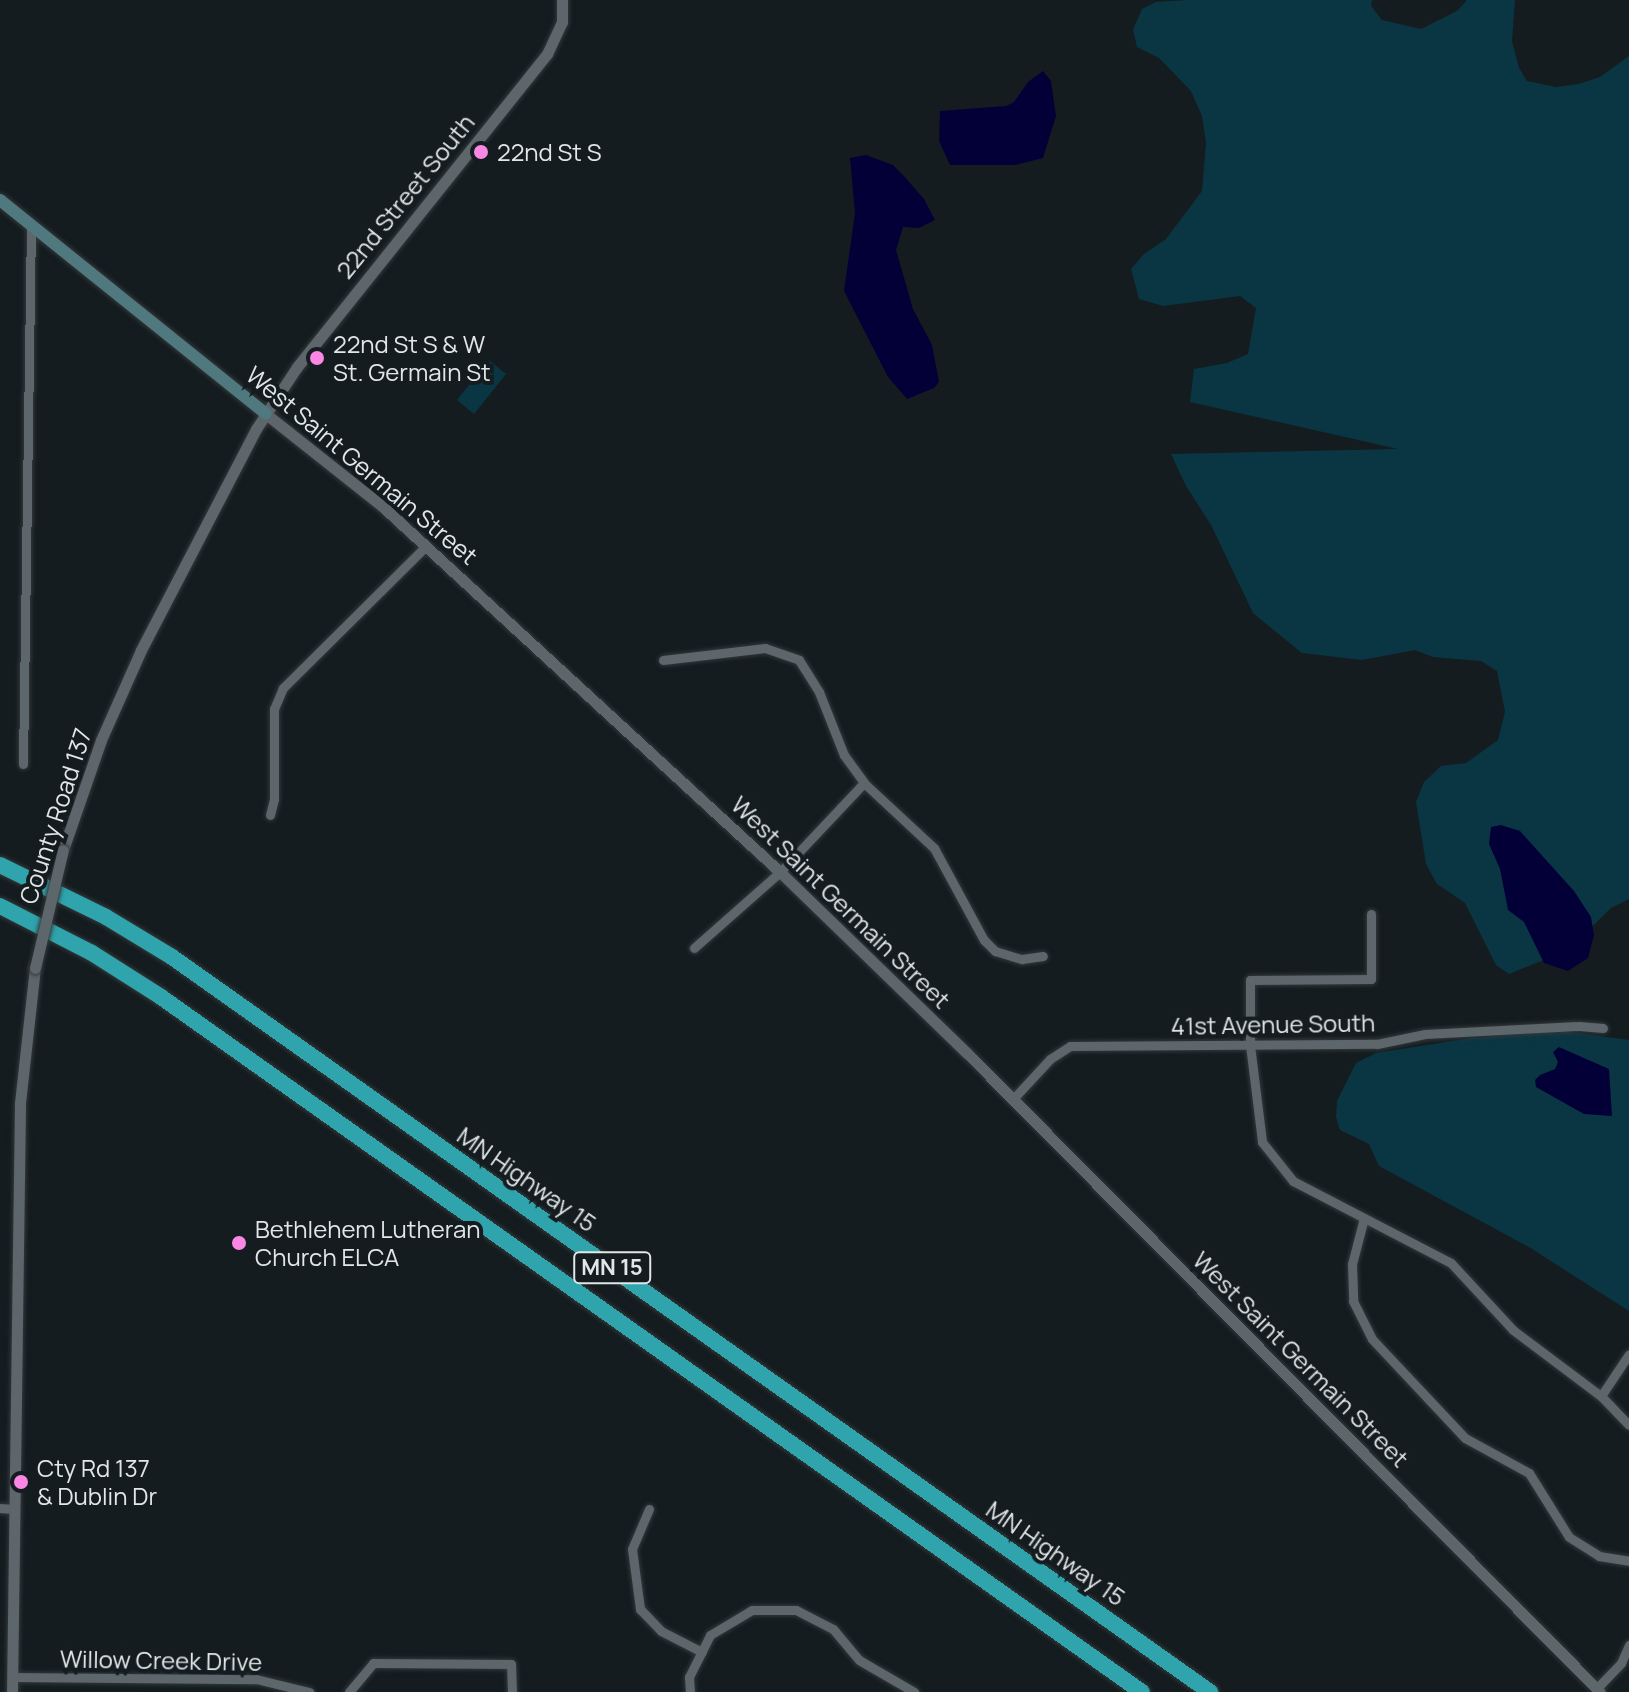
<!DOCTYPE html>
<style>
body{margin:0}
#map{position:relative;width:1629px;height:1692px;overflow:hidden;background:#141c1f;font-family:Manrope,sans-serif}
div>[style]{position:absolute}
.green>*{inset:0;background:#0a3644}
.water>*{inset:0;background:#030037}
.roads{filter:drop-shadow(0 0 2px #33383a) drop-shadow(0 0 2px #33383a)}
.minor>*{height:9px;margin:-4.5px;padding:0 4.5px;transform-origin:4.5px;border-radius:4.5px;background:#5d666a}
.tertiary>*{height:11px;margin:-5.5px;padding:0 5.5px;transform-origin:5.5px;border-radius:5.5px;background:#5d666a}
.secondary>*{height:12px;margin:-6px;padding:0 6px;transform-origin:6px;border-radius:6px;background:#4f797e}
.motorway>*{height:16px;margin:-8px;padding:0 8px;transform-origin:8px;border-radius:8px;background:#2fa4ac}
.bridges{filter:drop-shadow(0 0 2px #33383a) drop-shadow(0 0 2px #33383a)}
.tertiary-bridge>*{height:11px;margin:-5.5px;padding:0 5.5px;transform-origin:5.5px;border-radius:5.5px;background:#5d666a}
.dots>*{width:22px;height:22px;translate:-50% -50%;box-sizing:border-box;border:4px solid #141c1f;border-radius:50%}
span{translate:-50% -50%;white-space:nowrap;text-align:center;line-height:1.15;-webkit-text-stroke:8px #141c1f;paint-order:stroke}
.shield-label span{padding:2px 6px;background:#141c1f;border:2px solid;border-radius:6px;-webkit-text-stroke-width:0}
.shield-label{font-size:22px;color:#e1e6e8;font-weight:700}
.poi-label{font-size:24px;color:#e1e6e8}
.left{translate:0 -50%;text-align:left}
.street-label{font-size:24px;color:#e1e6e8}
</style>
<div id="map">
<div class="green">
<div style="clip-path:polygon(1187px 0,1372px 0,1371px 6px,1382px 20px,1421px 29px,1457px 11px,1467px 0,1515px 0,1512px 41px,1519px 68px,1527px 81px,1556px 87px,1579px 84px,1600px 77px,1629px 56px,1629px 899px,1611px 908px,1568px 950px,1509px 974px,1496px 965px,1465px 903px,1437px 884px,1426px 864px,1416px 802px,1424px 782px,1441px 766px,1466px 763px,1498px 740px,1505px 712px,1497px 671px,1481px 661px,1433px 657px,1415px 650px,1362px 660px,1302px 653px,1253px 613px,1211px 525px,1186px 486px,1171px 454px,1398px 449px,1190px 402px,1194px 369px,1227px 363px,1248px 354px,1256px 308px,1240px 296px,1163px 306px,1139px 299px,1131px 269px,1144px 254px,1166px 239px,1202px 191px,1206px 143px,1202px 116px,1191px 91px,1159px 58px,1137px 47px,1133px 30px,1142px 9px,1156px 2px)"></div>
<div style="clip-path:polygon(489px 360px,506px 374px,474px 414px,457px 400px)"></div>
<div style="clip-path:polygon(1562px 1031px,1629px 1040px,1629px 1311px,1529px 1247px,1379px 1166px,1369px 1144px,1340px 1130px,1336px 1117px,1337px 1101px,1356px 1063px,1376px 1053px,1472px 1038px)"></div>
</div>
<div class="water">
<div style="clip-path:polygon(1043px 71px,1051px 81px,1056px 116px,1043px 158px,1015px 165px,950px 165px,939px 141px,940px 111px,1006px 106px,1014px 102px,1028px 82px)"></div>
<div style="clip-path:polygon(866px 155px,893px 165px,903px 175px,924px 199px,935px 220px,919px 228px,903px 227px,896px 250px,913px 309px,932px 345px,939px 382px,934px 388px,907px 399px,888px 377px,844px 291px,855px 213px,850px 158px)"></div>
<div style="clip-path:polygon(1501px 825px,1520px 831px,1574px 891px,1591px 917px,1594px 935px,1588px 958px,1568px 971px,1544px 963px,1524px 922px,1508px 910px,1500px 869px,1489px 844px,1491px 827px)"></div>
<div style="clip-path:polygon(1559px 1047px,1609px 1069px,1612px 1116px,1584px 1114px,1536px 1087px,1535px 1080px,1540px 1075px,1555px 1069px,1558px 1062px,1553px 1052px)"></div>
</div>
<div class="roads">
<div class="minor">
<div style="left:663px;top:660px;width:103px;rotate:-6.7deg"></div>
<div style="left:765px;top:648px;width:36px;rotate:19deg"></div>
<div style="left:799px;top:660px;width:38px;rotate:58deg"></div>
<div style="left:819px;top:692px;width:68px;rotate:68.4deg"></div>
<div style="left:844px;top:755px;width:34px;rotate:54deg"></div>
<div style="left:864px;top:783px;width:96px;rotate:42.9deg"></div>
<div style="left:934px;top:848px;width:105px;rotate:61.5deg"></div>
<div style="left:984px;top:940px;width:16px;rotate:45deg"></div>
<div style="left:995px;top:951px;width:28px;rotate:17deg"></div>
<div style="left:1022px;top:959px;width:21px;rotate:-8deg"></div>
<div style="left:23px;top:764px;width:540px;rotate:-89.15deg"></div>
<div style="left:270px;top:815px;width:16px;rotate:-76deg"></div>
<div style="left:274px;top:799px;width:90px;rotate:-90deg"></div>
<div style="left:274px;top:709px;width:23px;rotate:-67deg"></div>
<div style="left:283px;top:688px;width:202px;rotate:-44.8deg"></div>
<div style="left:1371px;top:914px;width:65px;rotate:90deg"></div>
<div style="left:1371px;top:979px;width:121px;rotate:179.5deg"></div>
<div style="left:1250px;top:980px;width:65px;rotate:90deg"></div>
<div style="left:1250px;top:1045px;width:98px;rotate:82.9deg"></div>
<div style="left:1262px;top:1142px;width:50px;rotate:51.5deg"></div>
<div style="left:1293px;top:1181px;width:178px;rotate:27.4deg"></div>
<div style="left:1451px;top:1263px;width:91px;rotate:47.2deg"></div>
<div style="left:1513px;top:1330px;width:110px;rotate:36.9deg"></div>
<div style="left:1601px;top:1396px;width:40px;rotate:46deg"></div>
<div style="left:694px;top:948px;width:115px;rotate:-41.5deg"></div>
<div style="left:780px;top:872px;width:122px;rotate:-46.7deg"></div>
<div style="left:1013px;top:1099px;width:54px;rotate:-47.2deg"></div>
<div style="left:1050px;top:1059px;width:24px;rotate:-33deg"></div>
<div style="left:1070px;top:1046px;width:307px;rotate:-0.4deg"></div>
<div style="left:1377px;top:1044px;width:49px;rotate:-11.8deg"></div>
<div style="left:1425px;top:1034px;width:154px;rotate:-3deg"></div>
<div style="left:1579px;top:1026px;width:24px;rotate:5deg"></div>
<div style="left:1364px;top:1218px;width:48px;rotate:104.6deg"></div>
<div style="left:1352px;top:1264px;width:37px;rotate:88deg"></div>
<div style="left:1353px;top:1301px;width:42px;rotate:63.4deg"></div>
<div style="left:1372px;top:1339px;width:136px;rotate:46.8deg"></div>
<div style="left:1465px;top:1438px;width:73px;rotate:28.7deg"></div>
<div style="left:1529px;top:1473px;width:75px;rotate:58deg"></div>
<div style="left:1569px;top:1537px;width:36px;rotate:32deg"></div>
<div style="left:1599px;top:1556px;width:30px;rotate:9deg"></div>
<div style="left:1601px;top:1396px;width:50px;rotate:-56.3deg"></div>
<div style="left:0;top:1508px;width:13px;rotate:4deg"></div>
<div style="left:649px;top:1509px;width:43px;rotate:113deg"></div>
<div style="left:632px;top:1549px;width:61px;rotate:82.4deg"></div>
<div style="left:640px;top:1609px;width:30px;rotate:46deg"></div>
<div style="left:661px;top:1631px;width:46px;rotate:27.1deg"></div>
<div style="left:12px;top:1677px;width:244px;rotate:0.5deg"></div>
<div style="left:256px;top:1679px;width:55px;rotate:13.8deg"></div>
<div style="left:1597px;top:1688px;width:35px;rotate:-46deg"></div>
<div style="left:1621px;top:1663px;width:20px;rotate:-66deg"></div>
<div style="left:349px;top:1692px;width:38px;rotate:-50deg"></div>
<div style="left:373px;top:1663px;width:138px;rotate:0.4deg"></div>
<div style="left:511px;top:1664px;width:28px;rotate:88deg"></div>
<div style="left:690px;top:1692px;width:15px;rotate:-94deg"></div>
<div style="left:689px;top:1677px;width:47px;rotate:-63.4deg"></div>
<div style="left:710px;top:1635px;width:49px;rotate:-30.8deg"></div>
<div style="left:752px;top:1610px;width:44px"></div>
<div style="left:796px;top:1610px;width:42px;rotate:27.2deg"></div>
<div style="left:833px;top:1629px;width:40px;rotate:50deg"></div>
<div style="left:859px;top:1660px;width:64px;rotate:30.2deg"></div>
</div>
<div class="tertiary">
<div style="left:266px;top:414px;width:148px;rotate:38.4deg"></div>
<div style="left:382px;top:506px;width:541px;rotate:42.6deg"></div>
<div style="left:780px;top:872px;width:260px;rotate:44.1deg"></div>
<div style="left:967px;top:1053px;width:899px;rotate:45.27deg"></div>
<div style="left:63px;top:850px;width:116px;rotate:-70.9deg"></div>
<div style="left:101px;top:740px;width:98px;rotate:-66deg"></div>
<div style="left:141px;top:650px;width:249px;rotate:-62.5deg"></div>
<div style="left:256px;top:429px;width:74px;rotate:-56.5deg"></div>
<div style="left:297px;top:367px;width:401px;rotate:-51.4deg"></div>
<div style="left:547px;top:54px;width:35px;rotate:-65deg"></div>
<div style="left:562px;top:22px;width:22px;rotate:-90deg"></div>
<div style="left:12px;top:1692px;width:589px;rotate:-89.22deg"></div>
<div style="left:20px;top:1103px;width:136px;rotate:-83.7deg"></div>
</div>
<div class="secondary">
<div style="left:0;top:200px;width:341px;rotate:38.8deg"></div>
</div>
<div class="motorway">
<div style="left:0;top:865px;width:118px;rotate:26.1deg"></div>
<div style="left:106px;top:917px;width:77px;rotate:31.2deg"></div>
<div style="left:172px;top:957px;width:1272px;rotate:35.3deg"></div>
<div style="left:0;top:906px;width:103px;rotate:27.1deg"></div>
<div style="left:92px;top:953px;width:82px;rotate:32.5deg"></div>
<div style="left:161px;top:997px;width:1202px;rotate:35.32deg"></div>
</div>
</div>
<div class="bridges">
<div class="tertiary-bridge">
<div style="left:35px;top:968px;width:121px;rotate:-76.7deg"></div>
</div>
</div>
<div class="dots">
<div style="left:481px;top:152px;background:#fc86e4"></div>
<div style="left:317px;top:358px;background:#fc86e4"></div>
<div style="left:239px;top:1243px;background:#fc86e4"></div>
<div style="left:21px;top:1482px;background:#fc86e4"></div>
</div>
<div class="shield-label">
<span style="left:612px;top:1268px">MN 15</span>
</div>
<div class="poi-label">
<span class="left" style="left:497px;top:152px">22nd St S</span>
<span class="left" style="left:333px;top:358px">22nd St S &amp; W<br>St. Germain St</span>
<span class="left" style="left:255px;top:1243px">Bethlehem Lutheran<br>Church ELCA</span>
<span class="left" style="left:37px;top:1482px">Cty Rd 137<br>&amp; Dublin Dr</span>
</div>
<div class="street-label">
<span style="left:405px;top:196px;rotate:-51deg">22nd Street South</span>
<span style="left:362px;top:465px;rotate:40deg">West Saint Germain Street</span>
<span style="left:55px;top:816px;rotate:-72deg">County Road 137</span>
<span style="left:841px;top:902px;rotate:44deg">West Saint Germain Street</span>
<span style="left:1273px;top:1024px;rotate:-1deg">41st Avenue South</span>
<span style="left:527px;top:1179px;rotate:35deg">MN Highway 15</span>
<span style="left:1301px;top:1359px;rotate:45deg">West Saint Germain Street</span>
<span style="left:1056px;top:1553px;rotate:35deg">MN Highway 15</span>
<span style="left:161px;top:1660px;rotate:1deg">Willow Creek Drive</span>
</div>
</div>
